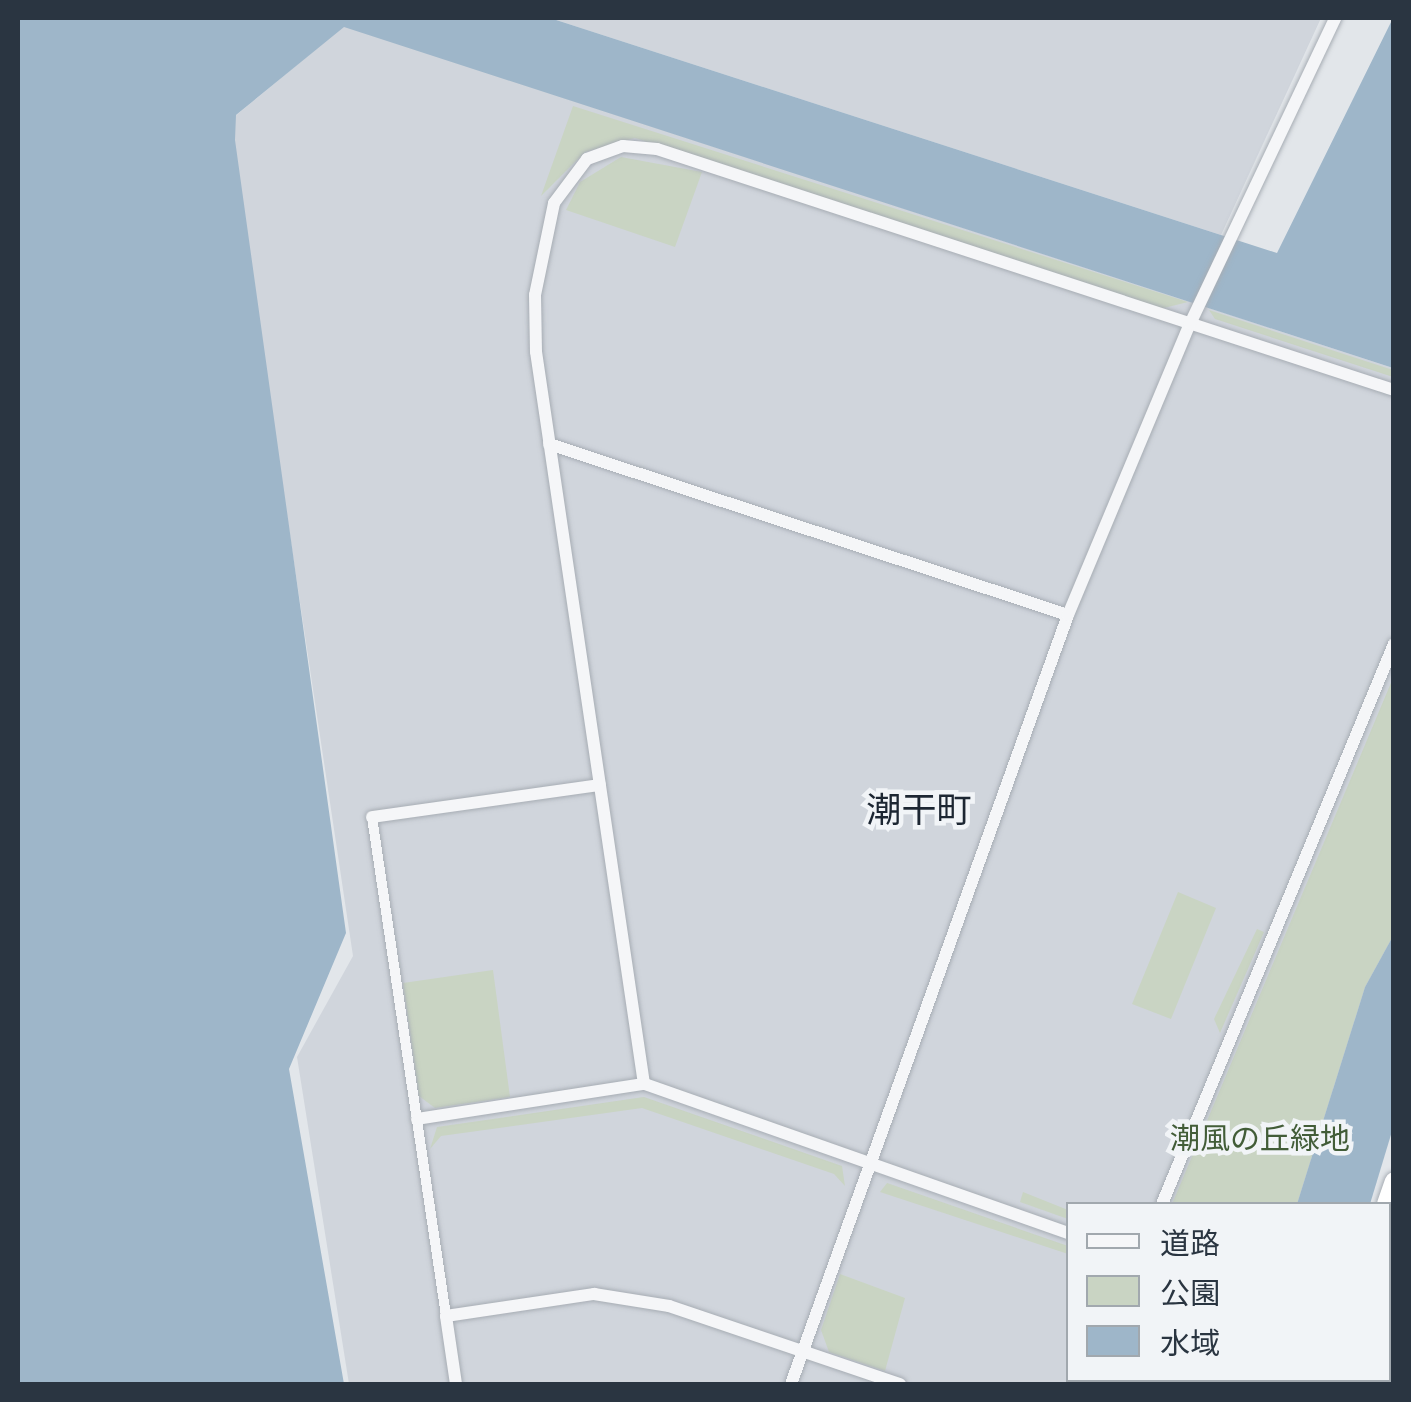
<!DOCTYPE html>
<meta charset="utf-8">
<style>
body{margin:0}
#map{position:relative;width:1411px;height:1402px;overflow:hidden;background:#e2e6ea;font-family:Commissioner,"Noto Sans JP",sans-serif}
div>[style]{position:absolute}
.built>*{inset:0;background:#d0d5dc}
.green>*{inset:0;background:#c9d4c3}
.water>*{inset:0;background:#9eb6c9}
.roads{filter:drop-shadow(0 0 2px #a7adb4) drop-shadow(0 0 2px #a7adb4)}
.minor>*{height:10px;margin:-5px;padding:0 5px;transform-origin:5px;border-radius:5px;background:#f5f6f8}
.tertiary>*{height:12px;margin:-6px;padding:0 6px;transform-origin:6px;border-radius:6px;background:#f5f6f8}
.trunk>*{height:18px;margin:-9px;padding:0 9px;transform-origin:9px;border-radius:9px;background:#fff}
span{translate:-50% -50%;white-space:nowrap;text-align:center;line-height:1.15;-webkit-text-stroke:9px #f1f4f7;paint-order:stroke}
.park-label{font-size:30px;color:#425d38}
.quarter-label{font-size:35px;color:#1c2632}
.frame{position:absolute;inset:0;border:20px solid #2a3541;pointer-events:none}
.legend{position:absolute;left:1066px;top:1202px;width:325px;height:180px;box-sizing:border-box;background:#f1f4f7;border:2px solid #a1a8ae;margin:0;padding:12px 18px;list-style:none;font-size:30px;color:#2a3541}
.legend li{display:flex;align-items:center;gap:20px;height:50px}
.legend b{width:50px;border:2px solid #a1a8ae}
</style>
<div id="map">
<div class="built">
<div style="clip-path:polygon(550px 18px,1321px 18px,1221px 235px)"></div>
<div style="clip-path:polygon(344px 26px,1393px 368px,1393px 936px,1365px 987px,1297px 1204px,1068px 1204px,1068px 1380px,1147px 1384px,349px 1384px,297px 1057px,353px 956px,228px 122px)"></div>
</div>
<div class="green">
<div style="clip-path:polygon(573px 106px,1188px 302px,1160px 309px,635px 138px,585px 152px,541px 196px)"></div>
<div style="clip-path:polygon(621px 157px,702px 172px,675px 247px,566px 210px,580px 182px)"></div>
<div style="clip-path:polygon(1209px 310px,1393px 370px,1393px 377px,1215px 319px)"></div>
<div style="clip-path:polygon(1393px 678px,1393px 936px,1365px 987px,1297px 1204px,1172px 1204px)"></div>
<div style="clip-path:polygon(1178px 892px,1216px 908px,1171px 1019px,1132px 1004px)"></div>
<div style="clip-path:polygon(1257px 929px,1264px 932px,1220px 1033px,1214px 1019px)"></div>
<div style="clip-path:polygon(493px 970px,510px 1097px,435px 1108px,419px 1096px,403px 983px)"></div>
<div style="clip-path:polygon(644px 1097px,842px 1166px,845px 1186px,834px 1174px,642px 1108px,441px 1136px,430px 1149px,437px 1127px)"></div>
<div style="clip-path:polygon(887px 1183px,1068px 1246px,1068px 1254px,880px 1192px)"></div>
<div style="clip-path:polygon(1023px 1192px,1068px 1210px,1068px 1219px,1020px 1202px)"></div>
<div style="clip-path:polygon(840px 1274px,905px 1298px,885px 1371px,829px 1352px,821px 1330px)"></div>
<div style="clip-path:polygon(1246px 1380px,1319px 1380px,1241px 1384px)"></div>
</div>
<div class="water">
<div style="clip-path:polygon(18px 18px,550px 18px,1277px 253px,1393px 18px,1393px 368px,344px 27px,236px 115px,235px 140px,346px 933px,289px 1069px,344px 1384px,18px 1384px)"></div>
<div style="clip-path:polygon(1393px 936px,1393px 1128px,1370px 1204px,1297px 1204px,1365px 987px)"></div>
<div style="clip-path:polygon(1149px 1380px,1241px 1380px,1147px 1384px)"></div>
</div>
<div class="roads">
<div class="minor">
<div style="left:372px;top:817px;width:504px;rotate:81.56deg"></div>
<div style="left:1139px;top:1384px;width:5px;rotate:-53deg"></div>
</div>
<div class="tertiary">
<div style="left:549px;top:444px;width:546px;rotate:18.24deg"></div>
<div style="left:372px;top:817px;width:230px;rotate:-8deg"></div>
<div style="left:417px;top:1119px;width:230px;rotate:-8.8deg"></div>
<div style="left:1162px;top:1204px;width:606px;rotate:-67.5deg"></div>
<div style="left:1068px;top:1233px;width:449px;rotate:-160.6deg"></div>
<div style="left:644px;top:1084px;width:740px;rotate:-98.39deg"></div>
<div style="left:536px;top:352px;width:57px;rotate:-91deg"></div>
<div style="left:535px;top:295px;width:94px;rotate:-78.3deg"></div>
<div style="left:554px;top:203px;width:55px;rotate:-53.1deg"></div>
<div style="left:587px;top:159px;width:38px;rotate:-20deg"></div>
<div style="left:623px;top:146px;width:34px;rotate:5deg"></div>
<div style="left:657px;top:149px;width:775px;rotate:18.11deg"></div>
<div style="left:1388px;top:1342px;width:6px;rotate:18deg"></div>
<div style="left:456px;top:1384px;width:69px;rotate:-98.4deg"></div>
<div style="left:446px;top:1316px;width:150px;rotate:-8.5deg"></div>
<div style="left:594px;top:1294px;width:76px;rotate:9.1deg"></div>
<div style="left:669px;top:1306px;width:244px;rotate:18.7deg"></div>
<div style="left:791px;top:1384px;width:817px;rotate:-70.19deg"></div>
<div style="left:1068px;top:615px;width:316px;rotate:-67.3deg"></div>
<div style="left:1190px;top:324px;width:339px;rotate:-64.6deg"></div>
<div style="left:1086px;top:1384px;width:5px;rotate:-53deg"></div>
</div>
<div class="trunk">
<div style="left:1386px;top:1204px;width:24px;rotate:-71deg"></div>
<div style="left:1333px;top:1384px;width:4px;rotate:-76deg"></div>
</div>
</div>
<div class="park-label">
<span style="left:1260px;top:1137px">潮風の丘緑地</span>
</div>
<div class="quarter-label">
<span style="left:919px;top:808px">潮干町</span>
</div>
<div class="frame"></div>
<ul class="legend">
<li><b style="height:12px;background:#f5f6f8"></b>道路</li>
<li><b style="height:28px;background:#c9d4c3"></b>公園</li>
<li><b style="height:28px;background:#9eb6c9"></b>水域</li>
</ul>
</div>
